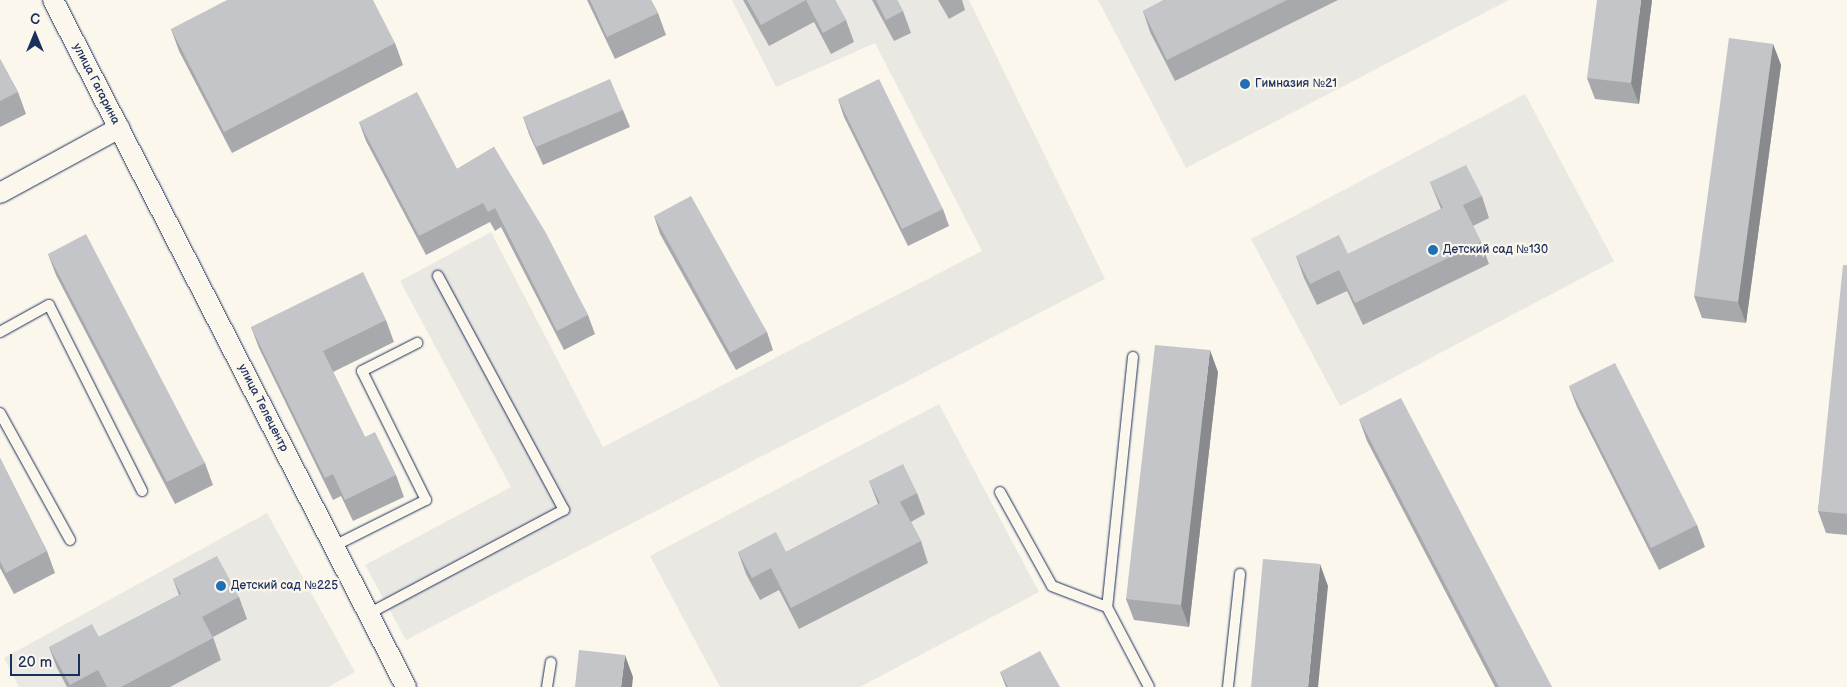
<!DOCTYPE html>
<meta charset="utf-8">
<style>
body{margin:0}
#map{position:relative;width:1847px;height:687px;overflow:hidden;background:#fbf7ec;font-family:"Balsamiq Sans",sans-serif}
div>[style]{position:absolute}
.built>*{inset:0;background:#eae8e2}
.roads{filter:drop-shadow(0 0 1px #1b2f5e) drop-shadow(0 0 1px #1b2f5e)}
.lane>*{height:10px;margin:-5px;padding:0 5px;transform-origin:5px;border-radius:5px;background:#fbf7ec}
.street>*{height:20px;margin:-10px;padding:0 10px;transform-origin:10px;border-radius:10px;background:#fbf7ec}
.wall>*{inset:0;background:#a8a9ad}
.shaded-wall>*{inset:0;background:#888a8d}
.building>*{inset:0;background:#c3c5c9}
.dots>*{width:14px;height:14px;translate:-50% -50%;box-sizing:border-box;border:2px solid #fbf7ec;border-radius:50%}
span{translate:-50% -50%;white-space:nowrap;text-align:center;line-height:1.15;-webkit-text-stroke:4.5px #fbf7ec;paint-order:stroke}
.street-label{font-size:12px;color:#1b2f5e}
.poi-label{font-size:12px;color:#1b2f5e}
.left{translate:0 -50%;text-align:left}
.north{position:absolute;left:10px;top:10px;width:50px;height:50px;-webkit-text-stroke:4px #fbf7ec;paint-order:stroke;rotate:0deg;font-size:14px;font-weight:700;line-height:20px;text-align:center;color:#1b2f5e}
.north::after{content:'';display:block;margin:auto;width:18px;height:22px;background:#1b2f5e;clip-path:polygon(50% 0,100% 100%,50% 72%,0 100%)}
.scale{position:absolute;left:10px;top:654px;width:70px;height:22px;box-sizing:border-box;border:2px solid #1b2f5e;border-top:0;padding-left:6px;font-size:15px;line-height:18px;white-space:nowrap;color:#1b2f5e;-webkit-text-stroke:4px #fbf7ec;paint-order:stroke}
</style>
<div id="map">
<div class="built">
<div style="clip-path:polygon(732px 0,969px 0,1105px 279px,406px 640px,365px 565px,511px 487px,400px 281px,491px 232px,603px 447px,982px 251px,875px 43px,776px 87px)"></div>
<div style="clip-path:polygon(1098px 0,1509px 0,1186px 168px)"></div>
<div style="clip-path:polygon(1525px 94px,1614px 261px,1340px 406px,1251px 239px)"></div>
<div style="clip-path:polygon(939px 404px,1039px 592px,860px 687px,720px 687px,650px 556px)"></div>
<div style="clip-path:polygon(267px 513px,355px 672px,328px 687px,19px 687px,4px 658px)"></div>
</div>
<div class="roads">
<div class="lane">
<div style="left:0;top:332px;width:56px;rotate:-28.9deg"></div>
<div style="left:49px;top:305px;width:208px;rotate:63.4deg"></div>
<div style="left:1133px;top:357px;width:251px;rotate:95.9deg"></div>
<div style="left:1107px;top:607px;width:90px;rotate:62.3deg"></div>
<div style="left:0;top:413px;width:145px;rotate:61.1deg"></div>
<div style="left:1000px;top:492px;width:107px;rotate:61deg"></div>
<div style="left:1052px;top:586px;width:59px;rotate:20.9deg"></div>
<div style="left:334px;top:546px;width:103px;rotate:-26.6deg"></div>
<div style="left:426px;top:500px;width:144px;rotate:-116.4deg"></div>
<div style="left:362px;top:371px;width:62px;rotate:-27deg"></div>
<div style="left:368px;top:614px;width:222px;rotate:-28deg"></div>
<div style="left:564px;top:510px;width:266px;rotate:-118.3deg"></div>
<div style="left:547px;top:687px;width:25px;rotate:-81deg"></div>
<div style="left:1228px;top:687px;width:114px;rotate:-83.9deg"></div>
</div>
<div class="street">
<div style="left:53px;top:0;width:772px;rotate:62.8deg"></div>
<div style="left:0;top:193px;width:136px;rotate:-28.6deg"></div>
</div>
</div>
<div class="wall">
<div style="clip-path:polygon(587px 0,651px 0,658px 13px,666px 35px,615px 59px)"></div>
<div style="clip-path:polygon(743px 0,835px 0,846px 20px,854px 42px,831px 54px,814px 22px,769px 46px)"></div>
<div style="clip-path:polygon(872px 0,897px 0,903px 11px,911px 33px,894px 41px)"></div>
<div style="clip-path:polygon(938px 0,962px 0,965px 10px,949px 19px)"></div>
<div style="clip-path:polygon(1164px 0,1338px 0,1175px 81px,1150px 32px,1143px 11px)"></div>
<div style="clip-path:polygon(1652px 0,1639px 104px,1595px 99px,1587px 78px)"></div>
<div style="clip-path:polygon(171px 29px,395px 43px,403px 65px,232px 153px,179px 51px)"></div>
<div style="clip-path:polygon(1773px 44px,1781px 65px,1746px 323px,1702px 318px,1694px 296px)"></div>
<div style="clip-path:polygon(0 59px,18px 92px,26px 114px,0 127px)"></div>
<div style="clip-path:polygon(838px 99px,943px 209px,949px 226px,908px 246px,844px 117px)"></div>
<div style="clip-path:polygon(623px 110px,630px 127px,543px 165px,529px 134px,523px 117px)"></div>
<div style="clip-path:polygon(359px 122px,457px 169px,494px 147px,588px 315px,595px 334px,564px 350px,501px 227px,495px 231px,490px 222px,426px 255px,366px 141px)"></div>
<div style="clip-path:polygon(1430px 182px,1482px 196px,1489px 218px,1473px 226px,1481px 242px,1489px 264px,1363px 325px,1347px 291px,1317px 305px,1304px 278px,1296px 256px,1348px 254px,1441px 209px)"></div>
<div style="clip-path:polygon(654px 216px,767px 332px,773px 350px,736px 370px,660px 234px)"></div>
<div style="clip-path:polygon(48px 254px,205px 463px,213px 485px,175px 504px,56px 275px)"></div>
<div style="clip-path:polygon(1847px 265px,1847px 535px,1826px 533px,1818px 511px)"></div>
<div style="clip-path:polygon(386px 320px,394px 342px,333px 372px,365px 437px,396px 475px,404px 497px,353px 521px,341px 496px,333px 500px,259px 348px,251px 327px)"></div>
<div style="clip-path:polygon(1218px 372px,1189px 627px,1134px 620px,1126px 599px)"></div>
<div style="clip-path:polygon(1569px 386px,1697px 525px,1705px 547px,1659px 570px,1577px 407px)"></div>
<div style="clip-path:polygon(1359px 419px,1552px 687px,1495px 687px,1367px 441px)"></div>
<div style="clip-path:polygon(0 458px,47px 551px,55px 573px,14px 594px,0 568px)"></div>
<div style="clip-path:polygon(869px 481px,917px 493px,925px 514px,911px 522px,921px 541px,928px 563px,799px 629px,779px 590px,760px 600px,746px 574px,738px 552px,786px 552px,878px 504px)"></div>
<div style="clip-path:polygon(173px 579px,239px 597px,247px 619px,213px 637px,221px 660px,170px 687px,67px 687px,57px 668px,49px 647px,99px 637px,179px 595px)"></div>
<div style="clip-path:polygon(1000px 672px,1060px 687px,1006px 687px)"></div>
</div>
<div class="shaded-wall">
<div style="clip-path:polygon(1641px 0,1652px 0,1639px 104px,1631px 83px)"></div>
<div style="clip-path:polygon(1773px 44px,1781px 65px,1746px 323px,1738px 302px)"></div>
<div style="clip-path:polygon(1210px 350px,1218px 372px,1189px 627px,1181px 605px)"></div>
<div style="clip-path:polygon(1320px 564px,1328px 586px,1318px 687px,1308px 687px)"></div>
<div style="clip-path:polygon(625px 655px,633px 677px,632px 687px,621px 687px)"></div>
</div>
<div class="building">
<div style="clip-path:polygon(227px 0,373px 0,395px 43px,224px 132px,171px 29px)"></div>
<div style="clip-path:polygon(590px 0,651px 0,658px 13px,607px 37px)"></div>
<div style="clip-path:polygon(747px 0,835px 0,846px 20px,823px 33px,806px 0,761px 25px)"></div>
<div style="clip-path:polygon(876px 0,897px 0,903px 11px,886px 20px)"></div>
<div style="clip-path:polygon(1164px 0,1287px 0,1167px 60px,1143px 11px)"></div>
<div style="clip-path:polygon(1597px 0,1641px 0,1631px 83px,1587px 78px)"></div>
<div style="clip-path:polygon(1729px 38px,1773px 44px,1738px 302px,1694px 296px)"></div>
<div style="clip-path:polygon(0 59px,18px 92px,0 101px)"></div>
<div style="clip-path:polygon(610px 79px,623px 110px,536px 147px,523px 117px)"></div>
<div style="clip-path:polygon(879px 79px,943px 209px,902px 229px,838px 99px)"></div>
<div style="clip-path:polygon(417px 92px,457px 169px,494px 147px,546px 233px,588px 315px,557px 331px,495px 208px,488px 212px,483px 203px,419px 236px,359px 122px)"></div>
<div style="clip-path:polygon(1466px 165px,1482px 196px,1463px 205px,1481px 242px,1355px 303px,1339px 270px,1310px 284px,1296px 256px,1339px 235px,1348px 254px,1443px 208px,1430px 182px)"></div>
<div style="clip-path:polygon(691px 196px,767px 332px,730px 353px,654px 216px)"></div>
<div style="clip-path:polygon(86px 234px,205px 463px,167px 482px,48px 254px)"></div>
<div style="clip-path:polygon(1843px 265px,1847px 265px,1847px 514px,1818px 511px)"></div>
<div style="clip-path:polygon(363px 272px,386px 320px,323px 351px,365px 437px,375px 432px,396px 475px,345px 500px,333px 474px,325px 478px,251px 327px)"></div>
<div style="clip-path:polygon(1155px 345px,1210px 350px,1181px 605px,1126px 599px)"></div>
<div style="clip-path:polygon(1615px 363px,1697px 525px,1651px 548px,1569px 386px)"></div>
<div style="clip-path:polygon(1401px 398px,1552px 687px,1499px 687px,1359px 419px)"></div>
<div style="clip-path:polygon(0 458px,47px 551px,6px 573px,0 561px)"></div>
<div style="clip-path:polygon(903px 464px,917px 493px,900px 502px,921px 541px,791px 608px,771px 568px,752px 578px,738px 552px,776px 532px,786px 552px,880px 503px,869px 481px)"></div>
<div style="clip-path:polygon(217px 556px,239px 597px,202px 617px,213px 638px,121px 687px,107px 687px,98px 670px,70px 685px,49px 647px,92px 624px,99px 637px,181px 594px,173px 579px)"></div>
<div style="clip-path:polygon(1263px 559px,1320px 564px,1308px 687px,1251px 687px)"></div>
<div style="clip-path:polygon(579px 650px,625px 655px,621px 687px,575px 687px)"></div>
<div style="clip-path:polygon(1040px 651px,1060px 687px,1008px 687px,1000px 672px)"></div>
</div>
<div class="dots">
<div style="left:1245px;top:84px;background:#1f6fb2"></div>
<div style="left:1433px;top:250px;background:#1f6fb2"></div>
<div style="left:221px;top:586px;background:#1f6fb2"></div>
</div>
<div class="street-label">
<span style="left:96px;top:84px;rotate:63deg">улица Гагарина</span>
<span style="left:263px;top:408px;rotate:63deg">улица Телецентр</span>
</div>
<div class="poi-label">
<span class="left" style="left:1255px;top:84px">Гимназия №21</span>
<span class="left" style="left:1443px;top:250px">Детский сад №130</span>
<span class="left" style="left:231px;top:586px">Детский сад №225</span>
</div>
<div class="north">С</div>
<div class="scale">20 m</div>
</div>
